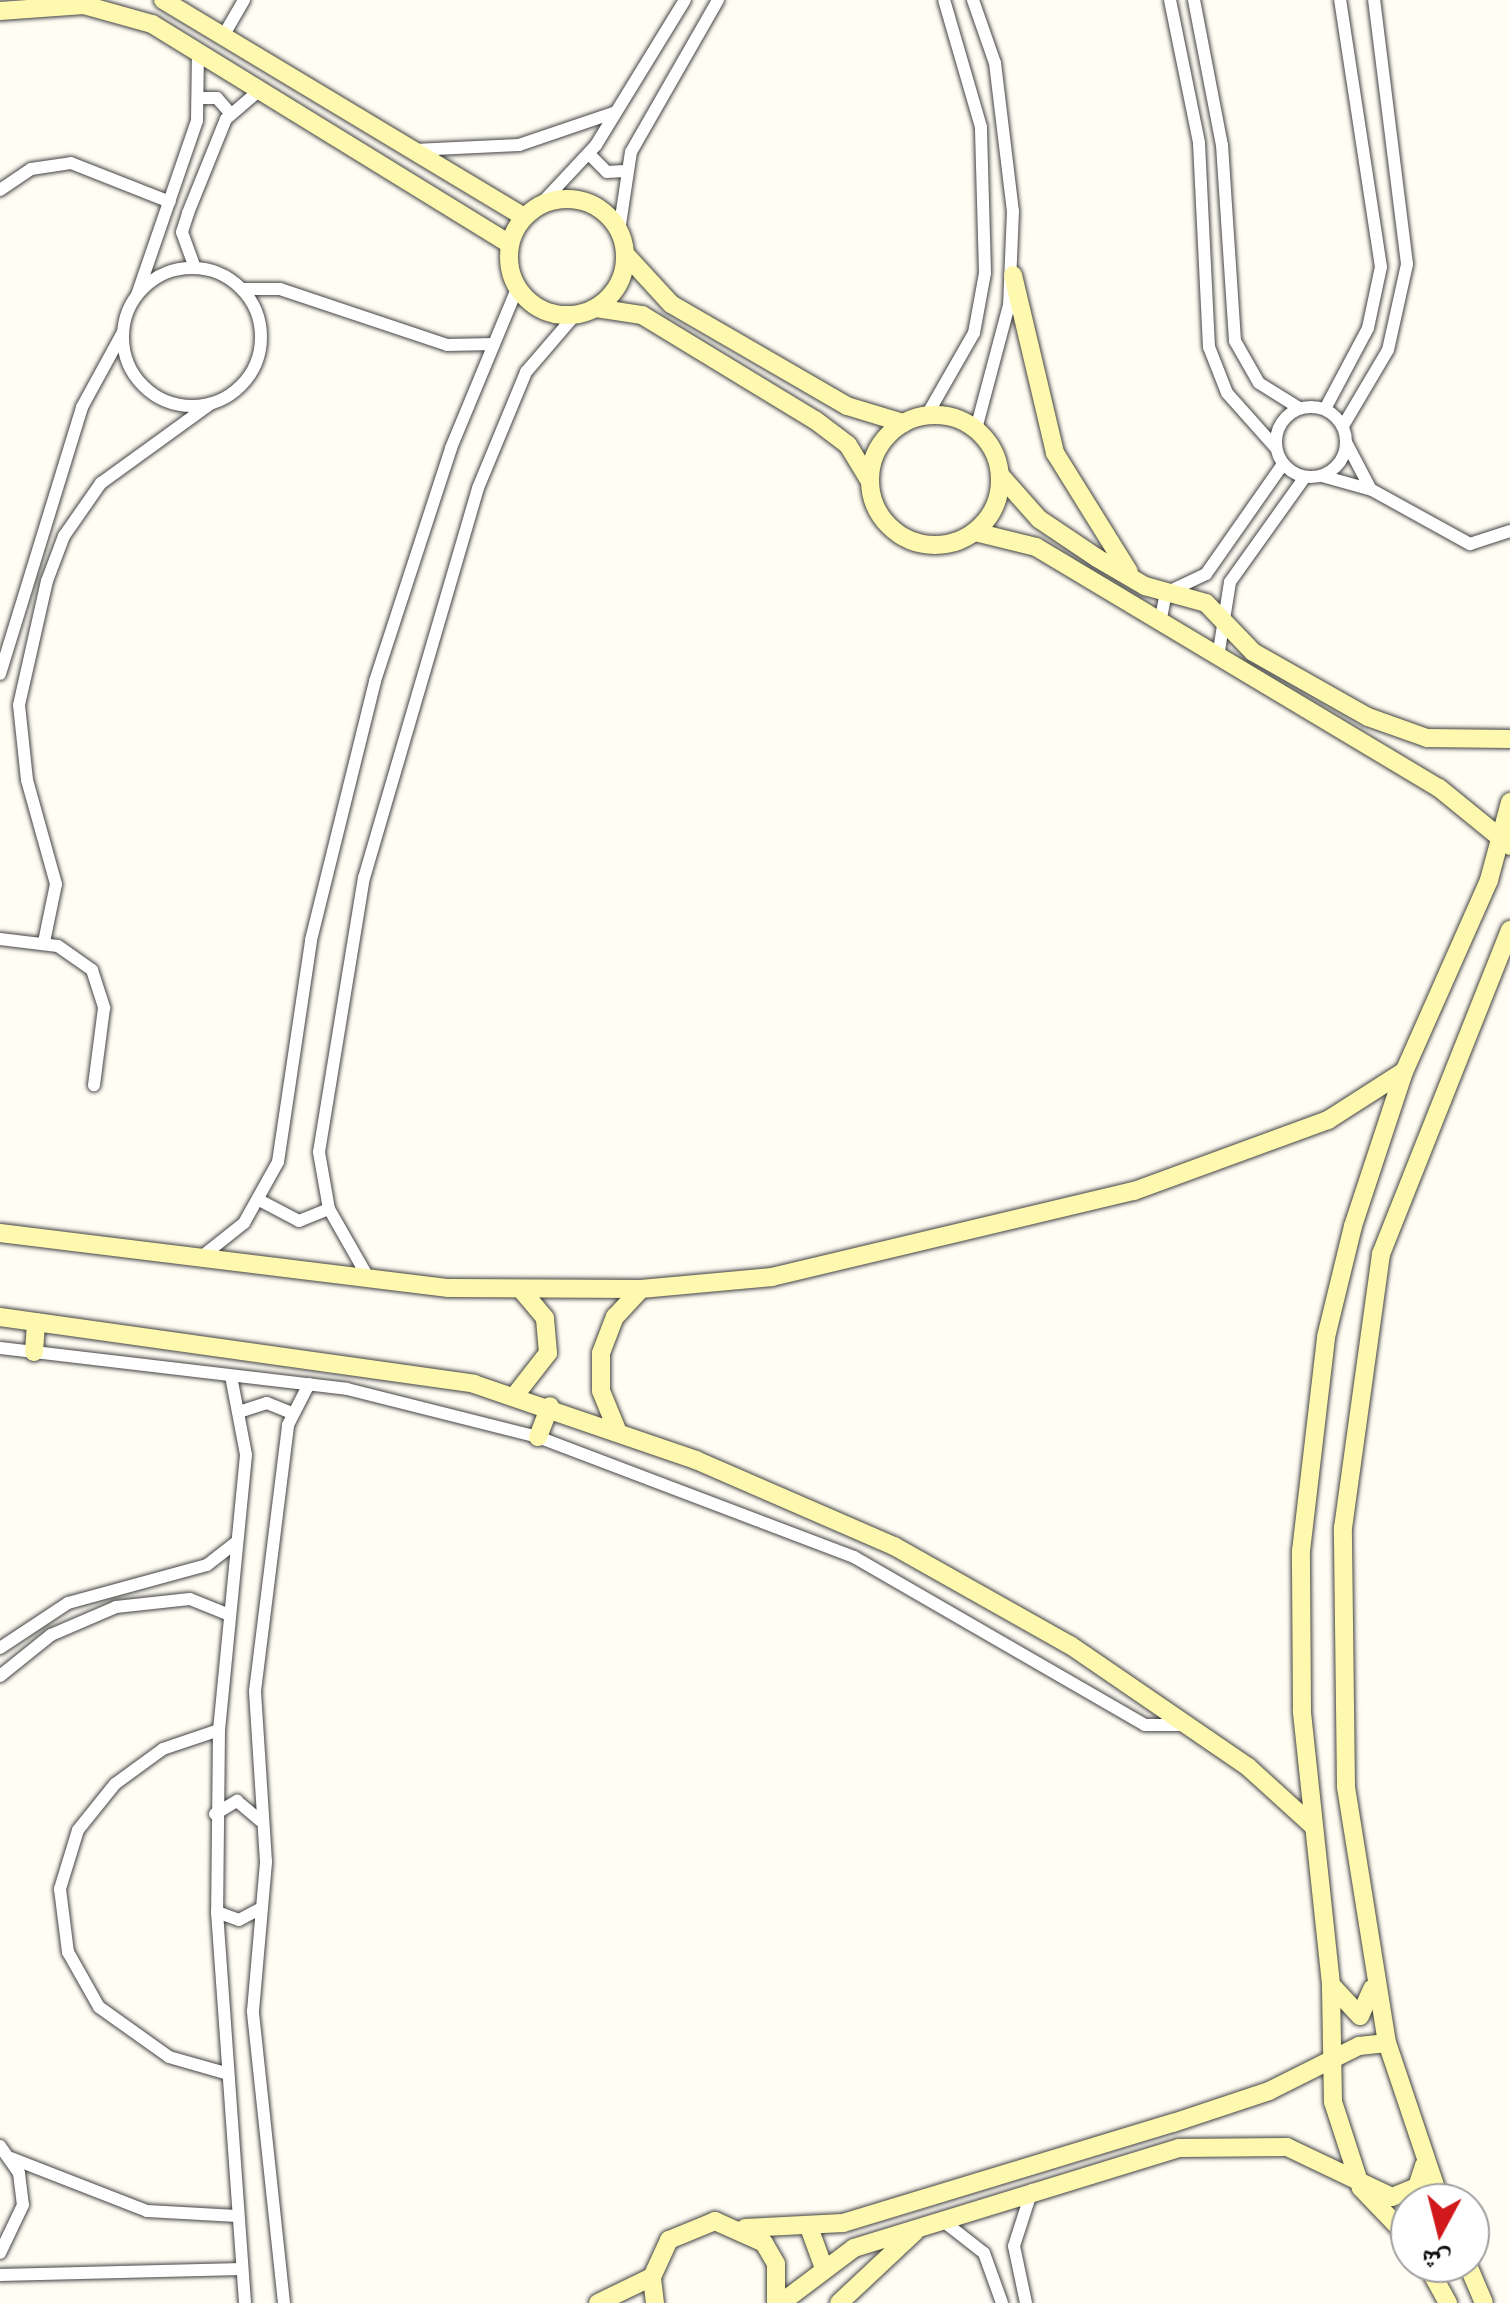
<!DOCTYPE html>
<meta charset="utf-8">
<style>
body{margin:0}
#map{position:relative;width:1510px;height:2303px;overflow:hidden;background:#fffdf4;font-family:"Zilla Slab","Noto Naskh Arabic",serif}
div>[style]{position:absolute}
.roads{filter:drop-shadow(0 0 2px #434343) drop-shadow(0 0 2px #434343)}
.street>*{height:12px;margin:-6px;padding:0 6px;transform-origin:6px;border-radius:6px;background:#fff}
.street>.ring{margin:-6px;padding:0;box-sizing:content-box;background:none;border:12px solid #fff;border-radius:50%}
.secondary>*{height:18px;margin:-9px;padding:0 9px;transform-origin:9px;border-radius:9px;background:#fff9af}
.secondary>.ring{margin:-9px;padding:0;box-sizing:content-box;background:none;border:18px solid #fff9af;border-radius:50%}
span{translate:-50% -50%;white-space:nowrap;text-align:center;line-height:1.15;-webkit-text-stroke:10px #fff;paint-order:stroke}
.north{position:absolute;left:1390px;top:2183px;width:100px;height:100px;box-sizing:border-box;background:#fff;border:2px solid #9f9f9f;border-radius:50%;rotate:187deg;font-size:28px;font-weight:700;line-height:40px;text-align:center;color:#101010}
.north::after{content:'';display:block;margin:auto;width:35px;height:45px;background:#d1181b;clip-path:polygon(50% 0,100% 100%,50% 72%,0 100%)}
</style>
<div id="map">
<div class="roads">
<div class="street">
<div style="left:973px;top:0;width:67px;rotate:70.8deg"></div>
<div style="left:995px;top:63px;width:149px;rotate:83.1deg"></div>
<div style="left:1013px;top:211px;width:94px;rotate:92.4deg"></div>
<div style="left:1009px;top:305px;width:128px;rotate:104.9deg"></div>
<div style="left:1170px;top:0;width:146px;rotate:78.5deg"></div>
<div style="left:1199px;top:143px;width:204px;rotate:87.2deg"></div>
<div style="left:1209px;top:347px;width:49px;rotate:68.6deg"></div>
<div style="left:1227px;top:393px;width:74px;rotate:48.3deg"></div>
<div style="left:1194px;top:0;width:148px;rotate:79.1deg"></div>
<div style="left:1222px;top:145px;width:196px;rotate:86.2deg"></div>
<div style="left:1235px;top:341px;width:48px;rotate:60.3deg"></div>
<div style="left:1259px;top:383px;width:47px;rotate:32deg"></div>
<div style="left:222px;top:38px;width:44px;rotate:-59.9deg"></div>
<div style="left:201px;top:98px;width:16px"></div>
<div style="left:217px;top:98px;width:20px;rotate:49deg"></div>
<div style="left:414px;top:150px;width:105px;rotate:-2.7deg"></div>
<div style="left:519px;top:145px;width:99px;rotate:-18.8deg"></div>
<div style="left:589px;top:154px;width:25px;rotate:45deg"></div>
<div style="left:607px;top:172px;width:18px;rotate:-3deg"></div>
<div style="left:0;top:190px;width:37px;rotate:-34deg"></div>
<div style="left:31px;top:169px;width:40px;rotate:-8.5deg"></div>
<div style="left:71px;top:163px;width:106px;rotate:21.5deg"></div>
<div style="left:539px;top:206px;width:83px;rotate:-46.9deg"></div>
<div style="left:596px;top:145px;width:170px;rotate:-58.5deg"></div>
<div style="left:619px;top:231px;width:80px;rotate:-81.4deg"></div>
<div style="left:631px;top:152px;width:175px;rotate:-60.2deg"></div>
<div style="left:195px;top:268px;width:38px;rotate:-110deg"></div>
<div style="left:182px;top:232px;width:20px;rotate:-72deg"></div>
<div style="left:188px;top:213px;width:101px;rotate:-68deg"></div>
<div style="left:226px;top:119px;width:46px;rotate:-40.6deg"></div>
<div class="ring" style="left:123px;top:268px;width:126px;height:126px"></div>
<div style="left:242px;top:289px;width:38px"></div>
<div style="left:280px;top:289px;width:176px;rotate:18.5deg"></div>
<div style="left:447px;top:345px;width:47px;rotate:-1.2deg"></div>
<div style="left:137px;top:295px;width:184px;rotate:-71deg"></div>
<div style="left:197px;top:121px;width:70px;rotate:-89.2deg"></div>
<div class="ring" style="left:1276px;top:407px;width:58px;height:58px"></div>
<div style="left:1325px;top:409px;width:92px;rotate:-62deg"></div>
<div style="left:1368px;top:328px;width:62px;rotate:-78deg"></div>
<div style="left:1381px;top:267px;width:270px;rotate:-98.7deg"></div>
<div style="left:927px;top:415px;width:95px;rotate:-60.2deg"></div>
<div style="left:974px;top:333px;width:61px;rotate:-79.6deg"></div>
<div style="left:985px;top:273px;width:146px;rotate:-91.6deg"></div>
<div style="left:981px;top:127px;width:132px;rotate:-106.2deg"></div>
<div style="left:1343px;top:426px;width:88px;rotate:-59.4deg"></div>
<div style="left:1388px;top:350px;width:88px;rotate:-77.5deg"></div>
<div style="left:1407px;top:264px;width:266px;rotate:-97.1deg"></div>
<div style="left:1347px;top:444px;width:50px;rotate:62.4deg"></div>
<div style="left:1322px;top:476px;width:52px;rotate:15.6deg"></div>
<div style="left:1372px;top:490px;width:112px;rotate:28.9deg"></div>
<div style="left:1470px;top:544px;width:42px;rotate:-18deg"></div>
<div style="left:1160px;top:623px;width:31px;rotate:-79deg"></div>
<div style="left:1166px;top:593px;width:44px;rotate:-25.4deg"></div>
<div style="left:1206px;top:574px;width:134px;rotate:-55deg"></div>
<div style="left:1218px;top:657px;width:76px;rotate:-80.9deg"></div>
<div style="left:1230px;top:582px;width:129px;rotate:-54.5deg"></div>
<div style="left:0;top:674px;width:279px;rotate:-72.9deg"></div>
<div style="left:82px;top:407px;width:85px;rotate:-61.3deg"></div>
<div style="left:0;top:939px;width:58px;rotate:6.9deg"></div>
<div style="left:58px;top:946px;width:42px;rotate:35.2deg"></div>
<div style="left:92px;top:970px;width:40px;rotate:72deg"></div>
<div style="left:104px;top:1008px;width:78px;rotate:97.4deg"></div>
<div style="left:44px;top:942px;width:59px;rotate:-78.3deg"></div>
<div style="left:56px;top:884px;width:108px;rotate:-105.6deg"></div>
<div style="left:27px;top:780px;width:75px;rotate:-96.1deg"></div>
<div style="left:19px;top:705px;width:127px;rotate:-77.3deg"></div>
<div style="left:47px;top:581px;width:48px;rotate:-69.3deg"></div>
<div style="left:64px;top:536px;width:65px;rotate:-55.1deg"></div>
<div style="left:101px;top:483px;width:135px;rotate:-35.9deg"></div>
<div style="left:261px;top:1201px;width:43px;rotate:27.8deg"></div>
<div style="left:299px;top:1221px;width:32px;rotate:-22deg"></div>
<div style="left:200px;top:1258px;width:56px;rotate:-38.5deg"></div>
<div style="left:244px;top:1223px;width:70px;rotate:-60.9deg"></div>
<div style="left:278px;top:1162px;width:224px;rotate:-81.5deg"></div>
<div style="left:311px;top:940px;width:267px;rotate:-76.1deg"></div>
<div style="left:375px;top:681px;width:245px;rotate:-71.9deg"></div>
<div style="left:451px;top:448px;width:172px;rotate:-67.5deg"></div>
<div style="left:369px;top:1279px;width:81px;rotate:-119.7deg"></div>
<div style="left:329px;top:1209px;width:58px;rotate:-100deg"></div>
<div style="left:319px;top:1152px;width:278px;rotate:-80.7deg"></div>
<div style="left:364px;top:878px;width:406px;rotate:-73.7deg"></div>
<div style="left:478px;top:488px;width:126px;rotate:-67.5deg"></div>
<div style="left:526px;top:372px;width:75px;rotate:-49.3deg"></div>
<div style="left:0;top:1348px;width:349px;rotate:6.7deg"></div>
<div style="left:347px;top:1389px;width:197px;rotate:14.1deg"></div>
<div style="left:538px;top:1437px;width:338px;rotate:20.8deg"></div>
<div style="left:854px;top:1557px;width:336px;rotate:30deg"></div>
<div style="left:1145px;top:1725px;width:41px"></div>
<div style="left:231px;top:1376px;width:80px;rotate:79.2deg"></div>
<div style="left:246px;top:1455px;width:276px;rotate:95.6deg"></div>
<div style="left:219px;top:1730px;width:182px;rotate:90.6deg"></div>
<div style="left:217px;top:1912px;width:392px;rotate:85.9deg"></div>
<div style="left:242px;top:1411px;width:26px;rotate:-18deg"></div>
<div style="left:267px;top:1403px;width:27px;rotate:22deg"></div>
<div style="left:0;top:1648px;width:82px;rotate:-33.5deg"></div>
<div style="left:68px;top:1603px;width:144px;rotate:-15.3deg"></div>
<div style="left:207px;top:1565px;width:37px;rotate:-38deg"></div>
<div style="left:0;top:1676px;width:65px;rotate:-38.8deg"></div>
<div style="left:51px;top:1635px;width:71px;rotate:-23.3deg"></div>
<div style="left:116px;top:1607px;width:74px;rotate:-6.2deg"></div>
<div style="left:190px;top:1599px;width:40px;rotate:22deg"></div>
<div style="left:219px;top:1730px;width:59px;rotate:161.3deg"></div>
<div style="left:163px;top:1749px;width:59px;rotate:143.9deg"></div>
<div style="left:115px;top:1784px;width:59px;rotate:128.8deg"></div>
<div style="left:78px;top:1830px;width:62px;rotate:107deg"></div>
<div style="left:60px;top:1889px;width:64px;rotate:82.8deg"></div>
<div style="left:68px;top:1952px;width:63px;rotate:60.6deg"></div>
<div style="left:99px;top:2007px;width:86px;rotate:35.5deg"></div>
<div style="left:169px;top:2057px;width:58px;rotate:15.9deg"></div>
<div style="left:215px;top:1814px;width:26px;rotate:-31deg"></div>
<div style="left:237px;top:1801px;width:30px;rotate:40deg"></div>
<div style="left:217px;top:1912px;width:23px;rotate:20deg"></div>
<div style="left:239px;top:1920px;width:26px;rotate:-28deg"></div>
<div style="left:0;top:2146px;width:33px;rotate:55deg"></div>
<div style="left:19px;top:2173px;width:32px;rotate:83deg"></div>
<div style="left:23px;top:2205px;width:53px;rotate:115.6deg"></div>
<div style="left:11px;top:2158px;width:146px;rotate:21.3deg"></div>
<div style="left:147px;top:2211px;width:90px;rotate:3.2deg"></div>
<div style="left:943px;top:2221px;width:52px;rotate:38deg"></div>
<div style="left:984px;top:2253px;width:53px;rotate:70.2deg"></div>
<div style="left:0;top:2275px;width:242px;rotate:-1.4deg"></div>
<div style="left:284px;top:2303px;width:294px;rotate:-96.1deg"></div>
<div style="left:253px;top:2011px;width:150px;rotate:-85deg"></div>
<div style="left:266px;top:1862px;width:171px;rotate:-93.7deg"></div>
<div style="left:255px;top:1691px;width:268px;rotate:-82.9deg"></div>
<div style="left:288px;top:1425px;width:46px;rotate:-62.9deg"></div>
<div style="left:1026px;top:2303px;width:58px;rotate:-101.9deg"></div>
<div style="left:1014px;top:2246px;width:59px;rotate:-72.2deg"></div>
</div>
<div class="secondary">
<div style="left:163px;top:0;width:421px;rotate:31deg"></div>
<div style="left:0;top:11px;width:84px;rotate:-4.1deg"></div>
<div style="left:84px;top:5px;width:71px;rotate:15.6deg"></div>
<div style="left:152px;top:24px;width:419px;rotate:31.6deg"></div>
<div class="ring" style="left:509px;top:199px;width:98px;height:98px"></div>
<div style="left:627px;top:256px;width:65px;rotate:47.5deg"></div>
<div style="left:671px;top:304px;width:203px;rotate:30.1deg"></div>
<div style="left:847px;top:406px;width:59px;rotate:16.9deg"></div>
<div style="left:1013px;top:275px;width:183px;rotate:76.7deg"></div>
<div style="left:1055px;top:453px;width:140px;rotate:58.1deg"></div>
<div style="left:596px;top:308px;width:47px;rotate:8.7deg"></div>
<div style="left:642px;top:315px;width:202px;rotate:31.3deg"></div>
<div style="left:815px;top:420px;width:41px;rotate:37.1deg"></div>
<div style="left:848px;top:445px;width:39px;rotate:59deg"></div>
<div class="ring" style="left:870px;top:415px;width:112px;height:112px"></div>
<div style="left:1000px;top:475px;width:59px;rotate:48.4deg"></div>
<div style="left:1039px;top:519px;width:70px;rotate:33.9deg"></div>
<div style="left:1097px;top:558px;width:56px;rotate:30.3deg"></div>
<div style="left:1145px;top:586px;width:63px;rotate:15.6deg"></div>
<div style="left:1206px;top:603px;width:68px;rotate:46.2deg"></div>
<div style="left:1253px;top:652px;width:132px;rotate:29.5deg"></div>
<div style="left:1368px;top:717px;width:63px;rotate:19.6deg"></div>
<div style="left:1427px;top:738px;width:83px;rotate:0.7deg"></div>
<div style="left:975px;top:532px;width:63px;rotate:13.8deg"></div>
<div style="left:1036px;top:547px;width:470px;rotate:30.9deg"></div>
<div style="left:1439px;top:788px;width:92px;rotate:39.2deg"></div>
<div style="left:0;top:1233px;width:452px;rotate:7deg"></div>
<div style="left:449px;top:1288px;width:192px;rotate:0.3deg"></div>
<div style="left:641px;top:1289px;width:132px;rotate:-5.2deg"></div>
<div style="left:772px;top:1277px;width:372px;rotate:-13.4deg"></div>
<div style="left:1134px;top:1191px;width:207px;rotate:-20.1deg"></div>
<div style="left:1328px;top:1120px;width:89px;rotate:-32.6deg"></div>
<div style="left:0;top:1317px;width:479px;rotate:8deg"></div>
<div style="left:474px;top:1384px;width:235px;rotate:18.9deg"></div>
<div style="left:696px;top:1460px;width:216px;rotate:23.5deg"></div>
<div style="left:894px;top:1546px;width:202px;rotate:29.4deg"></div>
<div style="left:1070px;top:1645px;width:216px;rotate:34.4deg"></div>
<div style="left:1248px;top:1767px;width:86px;rotate:42.2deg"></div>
<div style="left:34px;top:1352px;width:30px;rotate:-86deg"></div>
<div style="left:516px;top:1394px;width:52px;rotate:-52deg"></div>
<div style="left:548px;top:1353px;width:35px;rotate:-95deg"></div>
<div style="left:545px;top:1318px;width:35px;rotate:-130deg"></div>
<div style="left:617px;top:1430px;width:42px;rotate:-112.3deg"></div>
<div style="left:601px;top:1391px;width:38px;rotate:-90deg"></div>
<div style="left:601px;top:1353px;width:39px;rotate:-69deg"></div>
<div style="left:615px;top:1317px;width:38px;rotate:-47deg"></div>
<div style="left:538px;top:1437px;width:33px;rotate:-69deg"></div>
<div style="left:1334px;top:1988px;width:38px;rotate:47deg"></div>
<div style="left:1360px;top:2016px;width:30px;rotate:-66deg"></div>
<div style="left:1441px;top:2203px;width:169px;rotate:-108.6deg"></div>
<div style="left:1387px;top:2043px;width:259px;rotate:-99.1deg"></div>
<div style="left:1346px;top:1787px;width:259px;rotate:-90.7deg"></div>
<div style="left:1343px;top:1528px;width:277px;rotate:-82.1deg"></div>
<div style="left:1381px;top:1254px;width:349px;rotate:-68.3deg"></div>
<div style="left:745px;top:2228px;width:98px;rotate:-2.9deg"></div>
<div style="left:843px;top:2223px;width:345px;rotate:-16.9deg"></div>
<div style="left:1173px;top:2123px;width:101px;rotate:-18.4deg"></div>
<div style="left:1269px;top:2091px;width:101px;rotate:-26.6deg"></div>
<div style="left:1359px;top:2046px;width:28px;rotate:-6deg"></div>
<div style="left:810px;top:2230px;width:38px;rotate:70deg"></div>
<div style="left:1410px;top:2239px;width:71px;rotate:-133.9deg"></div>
<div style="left:1361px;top:2188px;width:90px;rotate:-108deg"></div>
<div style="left:1333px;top:2102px;width:118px;rotate:-91deg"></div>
<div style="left:1331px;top:1984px;width:275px;rotate:-96.1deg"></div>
<div style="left:1302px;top:1711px;width:160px;rotate:-90.4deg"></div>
<div style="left:1301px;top:1551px;width:215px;rotate:-83.3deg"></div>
<div style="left:1326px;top:1337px;width:114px;rotate:-76.3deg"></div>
<div style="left:1353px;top:1226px;width:162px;rotate:-71.7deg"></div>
<div style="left:1404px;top:1072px;width:210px;rotate:-66.1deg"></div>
<div style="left:1489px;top:880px;width:81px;rotate:-74.9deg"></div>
<div style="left:1426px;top:2263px;width:46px;rotate:61.2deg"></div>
<div style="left:1467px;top:2263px;width:43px;rotate:67deg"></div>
<div style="left:598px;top:2303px;width:60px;rotate:-25.7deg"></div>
<div style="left:655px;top:2303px;width:26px;rotate:-97deg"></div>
<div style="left:652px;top:2277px;width:41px;rotate:-65.3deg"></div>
<div style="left:669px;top:2240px;width:50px;rotate:-22.4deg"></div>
<div style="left:715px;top:2221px;width:54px;rotate:24.2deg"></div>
<div style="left:764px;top:2243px;width:24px;rotate:60deg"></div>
<div style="left:776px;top:2264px;width:39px;rotate:90deg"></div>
<div style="left:781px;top:2303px;width:91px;rotate:-37deg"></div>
<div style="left:854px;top:2248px;width:340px;rotate:-17.1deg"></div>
<div style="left:1179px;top:2148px;width:108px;rotate:-0.5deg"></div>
<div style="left:1287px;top:2147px;width:116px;rotate:25.5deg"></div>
<div style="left:1392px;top:2197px;width:27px;rotate:-22deg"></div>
<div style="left:1417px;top:2187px;width:23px;rotate:-72deg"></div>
<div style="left:839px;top:2303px;width:104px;rotate:-43.1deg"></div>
</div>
</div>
<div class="north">ش</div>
</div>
